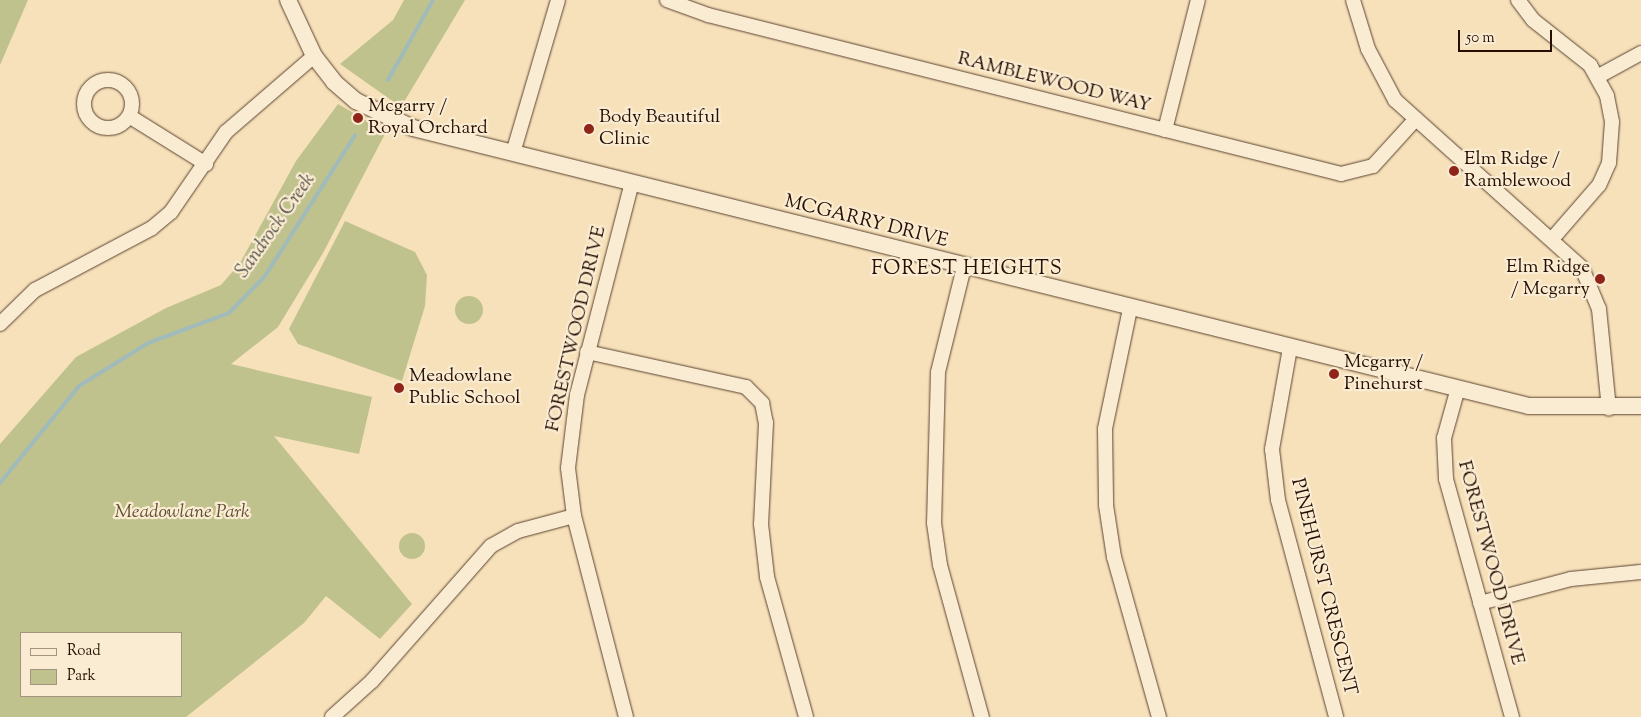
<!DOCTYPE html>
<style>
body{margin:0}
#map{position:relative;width:1641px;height:717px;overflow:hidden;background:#f7e1ba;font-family:"Sorts Mill Goudy",serif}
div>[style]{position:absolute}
.green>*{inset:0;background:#c0c28d}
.round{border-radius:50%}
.stream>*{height:4px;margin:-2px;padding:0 2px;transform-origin:2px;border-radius:2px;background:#a0bbb9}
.roads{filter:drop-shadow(0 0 1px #5b4330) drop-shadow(0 0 1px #5b4330)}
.minor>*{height:14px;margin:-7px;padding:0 7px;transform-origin:7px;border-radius:7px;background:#faecd2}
.minor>.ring{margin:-7px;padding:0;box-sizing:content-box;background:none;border:14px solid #faecd2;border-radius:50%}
.tertiary>*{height:16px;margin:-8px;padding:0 8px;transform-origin:8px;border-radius:8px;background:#faecd2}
.dots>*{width:14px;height:14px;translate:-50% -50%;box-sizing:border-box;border:2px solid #faecd2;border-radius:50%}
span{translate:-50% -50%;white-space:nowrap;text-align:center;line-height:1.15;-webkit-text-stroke:4.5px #faecd2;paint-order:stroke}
.street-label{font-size:19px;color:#270e02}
.poi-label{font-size:19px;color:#270e02}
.left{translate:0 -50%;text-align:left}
.right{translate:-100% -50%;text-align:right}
.park-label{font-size:19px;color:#5d4d33;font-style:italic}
.water-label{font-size:20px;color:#57534b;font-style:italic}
.neighbourhood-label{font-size:20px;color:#270e02;letter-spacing:1px}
.legend{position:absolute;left:20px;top:632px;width:162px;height:65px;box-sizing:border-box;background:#faecd2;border:1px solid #a6937f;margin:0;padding:6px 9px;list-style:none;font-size:15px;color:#270e02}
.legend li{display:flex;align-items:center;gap:10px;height:25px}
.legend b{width:25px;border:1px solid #a6937f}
.scale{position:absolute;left:1458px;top:30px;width:94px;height:22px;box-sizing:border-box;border:2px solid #270e02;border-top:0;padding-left:6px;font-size:15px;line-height:18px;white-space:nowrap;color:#270e02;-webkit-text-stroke:4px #faecd2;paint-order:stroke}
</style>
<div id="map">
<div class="green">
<div style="clip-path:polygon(0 0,28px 0,0 65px)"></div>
<div style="clip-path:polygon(404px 0,465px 0,401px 107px,340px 64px,393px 20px)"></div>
<div style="clip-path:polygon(evenodd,338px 104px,386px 132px,323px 253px,278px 327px,231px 364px,372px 397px,359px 454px,274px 436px,412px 604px,380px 639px,326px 596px,304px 623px,186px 717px,0 717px,0 444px,76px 357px,166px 308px,221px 285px,240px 263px,296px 161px,338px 104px,21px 633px,181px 633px,181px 696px,21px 696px,21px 633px)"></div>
<div style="clip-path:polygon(345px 221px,415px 252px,427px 275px,425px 306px,402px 381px,298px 344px,289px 329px)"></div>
<div class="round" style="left:455px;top:296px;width:28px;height:28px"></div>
<div class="round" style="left:399px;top:533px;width:26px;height:26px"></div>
</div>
<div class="stream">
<div style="left:388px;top:80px;width:92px;rotate:-60.6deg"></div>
<div style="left:0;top:483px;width:125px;rotate:-50.8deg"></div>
<div style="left:79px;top:386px;width:81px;rotate:-31.9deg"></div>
<div style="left:148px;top:343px;width:86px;rotate:-20.3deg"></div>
<div style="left:229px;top:313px;width:52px;rotate:-45.8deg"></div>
<div style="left:265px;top:276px;width:167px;rotate:-57.4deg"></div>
</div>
<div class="roads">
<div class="minor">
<div style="left:667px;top:0;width:44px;rotate:20.1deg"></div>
<div style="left:708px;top:15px;width:653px;rotate:14.1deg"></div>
<div style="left:1341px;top:174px;width:33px;rotate:-14deg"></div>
<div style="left:1373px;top:166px;width:61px;rotate:-47.7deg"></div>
<div style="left:1353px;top:0;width:51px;rotate:73deg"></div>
<div style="left:1368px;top:49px;width:58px;rotate:62.1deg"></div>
<div style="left:1395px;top:100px;width:251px;rotate:41.9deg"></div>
<div style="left:1582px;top:268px;width:44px;rotate:67.5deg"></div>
<div style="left:1599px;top:309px;width:100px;rotate:84.3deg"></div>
<div style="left:1518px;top:0;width:25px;rotate:53deg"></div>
<div style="left:1533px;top:20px;width:73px;rotate:38.3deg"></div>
<div style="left:1590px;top:65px;width:35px;rotate:61deg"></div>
<div style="left:1607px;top:96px;width:26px;rotate:79deg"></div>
<div style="left:1612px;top:122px;width:41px;rotate:94.2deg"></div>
<div style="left:1609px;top:163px;width:24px;rotate:114deg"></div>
<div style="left:1599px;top:185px;width:70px;rotate:131deg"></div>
<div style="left:1597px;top:77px;width:50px;rotate:-28.6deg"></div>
<div class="ring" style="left:84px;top:80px;width:34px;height:34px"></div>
<div style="left:129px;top:116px;width:91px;rotate:31.9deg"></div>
<div style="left:1165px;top:130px;width:134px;rotate:-75.8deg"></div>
<div style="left:513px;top:153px;width:159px;rotate:-73.6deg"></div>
<div style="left:964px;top:267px;width:108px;rotate:103.9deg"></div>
<div style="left:938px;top:372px;width:151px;rotate:91.5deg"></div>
<div style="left:934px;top:523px;width:42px;rotate:81.9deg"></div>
<div style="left:940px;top:565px;width:158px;rotate:74.6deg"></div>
<div style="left:1130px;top:309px;width:123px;rotate:101.8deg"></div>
<div style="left:1105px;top:429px;width:76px;rotate:89.2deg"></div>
<div style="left:1106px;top:505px;width:53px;rotate:81.3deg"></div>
<div style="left:1114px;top:557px;width:166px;rotate:74.3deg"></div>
<div style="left:0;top:324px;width:49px;rotate:-44.2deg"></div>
<div style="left:35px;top:290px;width:132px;rotate:-27.9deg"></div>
<div style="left:152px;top:228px;width:25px;rotate:-40deg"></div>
<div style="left:171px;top:212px;width:97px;rotate:-55.5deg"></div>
<div style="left:226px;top:132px;width:116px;rotate:-40.8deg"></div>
<div style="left:1290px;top:348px;width:103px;rotate:100.1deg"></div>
<div style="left:1272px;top:449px;width:51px;rotate:83.3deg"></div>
<div style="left:1278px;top:500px;width:225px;rotate:75deg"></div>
<div style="left:587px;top:352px;width:163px;rotate:12.4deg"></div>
<div style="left:746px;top:387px;width:23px;rotate:45deg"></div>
<div style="left:762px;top:403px;width:20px;rotate:79deg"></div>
<div style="left:766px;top:423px;width:101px;rotate:92.8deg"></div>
<div style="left:761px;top:524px;width:53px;rotate:83.5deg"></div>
<div style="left:767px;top:577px;width:145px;rotate:74.4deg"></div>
<div style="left:1458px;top:388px;width:52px;rotate:105.6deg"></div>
<div style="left:1444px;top:438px;width:41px;rotate:87.2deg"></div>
<div style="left:1446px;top:479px;width:247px;rotate:74.5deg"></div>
<div style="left:1480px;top:603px;width:94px;rotate:-14.8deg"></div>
<div style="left:1571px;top:579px;width:70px;rotate:-5.7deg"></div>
<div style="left:332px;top:717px;width:54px;rotate:-42deg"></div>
<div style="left:372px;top:681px;width:180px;rotate:-48.6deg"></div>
<div style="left:491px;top:546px;width:31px;rotate:-29deg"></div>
<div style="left:518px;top:531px;width:58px;rotate:-15deg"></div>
<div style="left:626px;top:717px;width:208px;rotate:-104.5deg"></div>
<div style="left:574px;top:516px;width:48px;rotate:-97.1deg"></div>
<div style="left:568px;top:468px;width:74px;rotate:-83deg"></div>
<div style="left:577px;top:395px;width:219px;rotate:-75.5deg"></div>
</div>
<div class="tertiary">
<div style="left:288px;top:0;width:62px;rotate:65.1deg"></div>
<div style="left:314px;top:56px;width:33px;rotate:52deg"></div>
<div style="left:334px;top:82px;width:29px;rotate:41deg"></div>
<div style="left:356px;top:101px;width:63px;rotate:25.3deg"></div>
<div style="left:413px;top:128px;width:1150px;rotate:13.99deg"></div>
<div style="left:1529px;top:406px;width:112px"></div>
</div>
</div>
<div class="dots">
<div style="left:358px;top:118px;background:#8f2418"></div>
<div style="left:589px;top:129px;background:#8f2418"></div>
<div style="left:1454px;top:171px;background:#8f2418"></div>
<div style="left:1600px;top:279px;background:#8f2418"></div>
<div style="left:1334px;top:374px;background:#8f2418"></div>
<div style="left:399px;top:388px;background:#8f2418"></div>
</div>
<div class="street-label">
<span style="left:1054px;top:83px;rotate:14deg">RAMBLEWOOD WAY</span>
<span style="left:866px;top:222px;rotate:14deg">MCGARRY DRIVE</span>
<span style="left:577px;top:329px;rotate:-77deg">FORESTWOOD DRIVE</span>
<span style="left:1490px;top:563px;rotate:75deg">FORESTWOOD DRIVE</span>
<span style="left:1323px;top:587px;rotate:76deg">PINEHURST CRESCENT</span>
</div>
<div class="poi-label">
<span class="left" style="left:368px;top:118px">Mcgarry /<br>Royal Orchard</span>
<span class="left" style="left:599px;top:129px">Body Beautiful<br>Clinic</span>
<span class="left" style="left:1464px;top:171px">Elm Ridge /<br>Ramblewood</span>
<span class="right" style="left:1590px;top:279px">Elm Ridge<br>/ Mcgarry</span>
<span class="left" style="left:1344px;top:374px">Mcgarry /<br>Pinehurst</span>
<span class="left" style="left:409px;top:388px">Meadowlane<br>Public School</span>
</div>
<div class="park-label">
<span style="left:182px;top:513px">Meadowlane Park</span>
</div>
<div class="water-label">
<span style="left:276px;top:226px;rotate:-55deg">Sandrock Creek</span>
</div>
<div class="neighbourhood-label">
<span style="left:967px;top:269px">FOREST HEIGHTS</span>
</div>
<ul class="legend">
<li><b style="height:6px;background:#faecd2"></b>Road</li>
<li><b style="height:14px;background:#c0c28d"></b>Park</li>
</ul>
<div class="scale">50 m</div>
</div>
